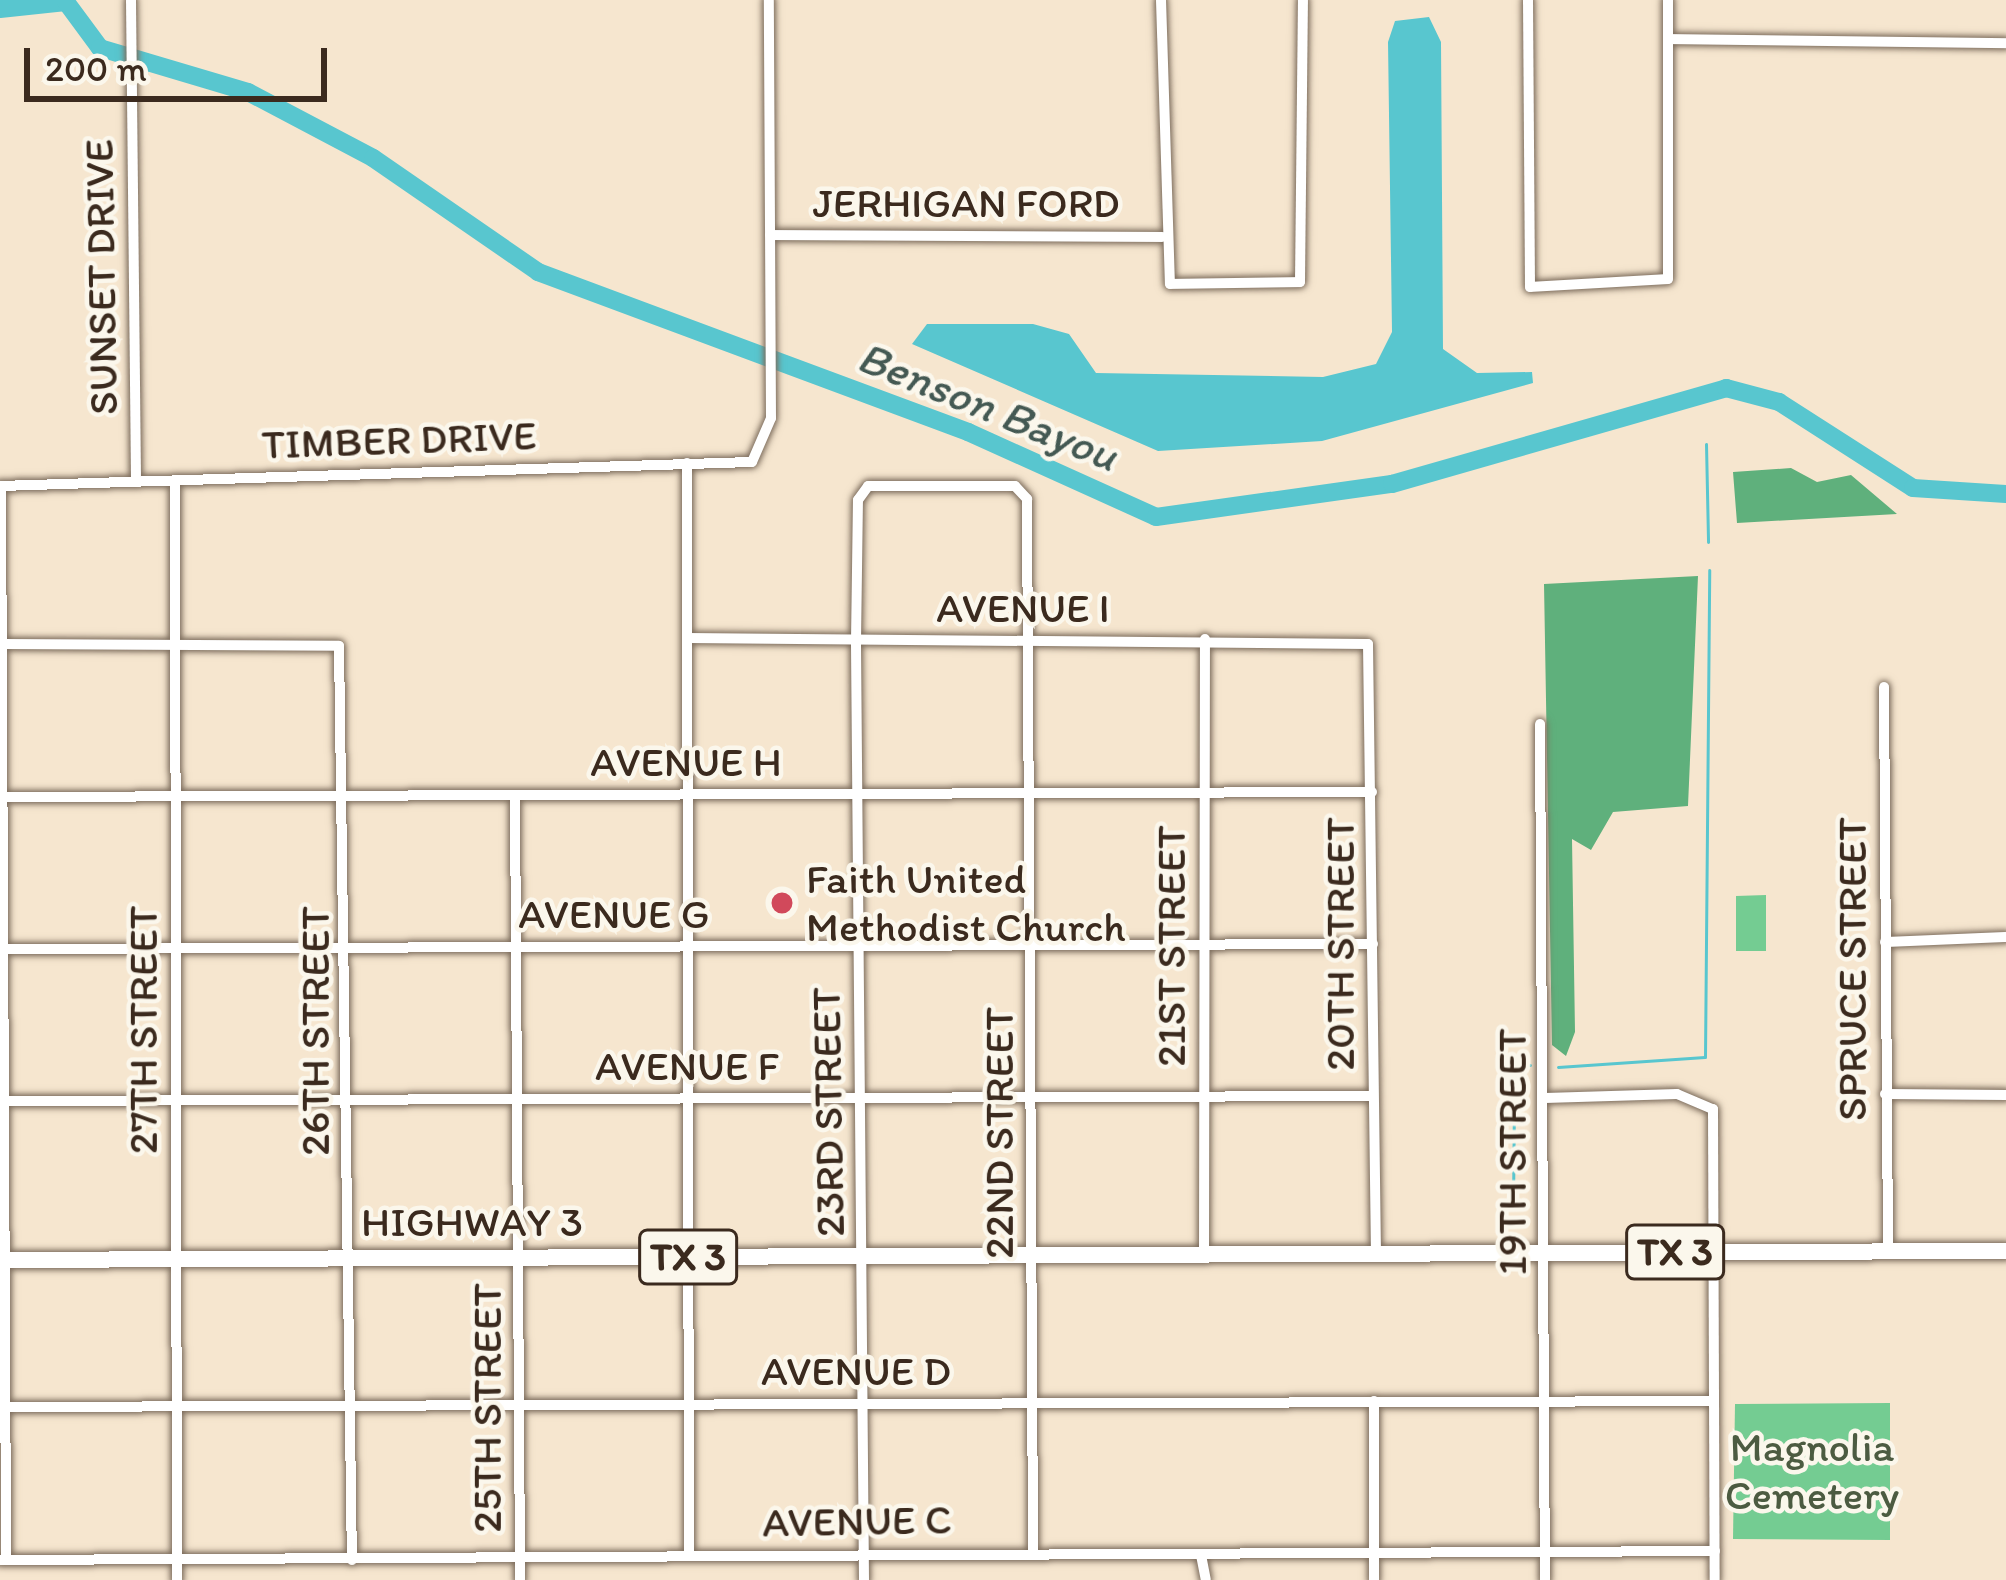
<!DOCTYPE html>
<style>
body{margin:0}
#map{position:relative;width:2006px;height:1580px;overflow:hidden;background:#f6e6cf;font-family:Itim,sans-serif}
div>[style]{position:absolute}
.green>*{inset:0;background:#74cc92}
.forest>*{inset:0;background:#5fb07c}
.water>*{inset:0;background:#58c6cf}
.stream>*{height:3px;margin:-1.5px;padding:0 1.5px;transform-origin:1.5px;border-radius:1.5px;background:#58c6cf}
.river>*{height:18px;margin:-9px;padding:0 9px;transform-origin:9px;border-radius:9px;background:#58c6cf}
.roads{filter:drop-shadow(0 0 3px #7c6c5c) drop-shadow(0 0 3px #7c6c5c)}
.minor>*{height:10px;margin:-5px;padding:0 5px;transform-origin:5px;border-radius:5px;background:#fff}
.primary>*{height:16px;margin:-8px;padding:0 8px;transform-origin:8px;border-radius:8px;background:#fff}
.dots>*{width:33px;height:33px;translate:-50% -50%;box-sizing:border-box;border:6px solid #fbf7ec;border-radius:50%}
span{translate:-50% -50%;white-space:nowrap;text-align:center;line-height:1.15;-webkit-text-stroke:9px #fbf7ec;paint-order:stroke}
.shield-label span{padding:3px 9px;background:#fbf7ec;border:3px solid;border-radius:9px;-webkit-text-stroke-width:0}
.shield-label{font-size:39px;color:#3b2a1e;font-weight:700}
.street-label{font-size:42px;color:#3b2a1e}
.poi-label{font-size:42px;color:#3b2a1e}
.left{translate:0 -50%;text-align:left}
.park-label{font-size:42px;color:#4c5b41}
.water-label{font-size:45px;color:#445953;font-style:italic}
.scale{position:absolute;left:24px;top:48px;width:303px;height:54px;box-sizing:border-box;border:6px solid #3b2a1e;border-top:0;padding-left:15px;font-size:36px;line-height:42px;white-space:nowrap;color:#3b2a1e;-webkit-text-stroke:9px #fbf7ec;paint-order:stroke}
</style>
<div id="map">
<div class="green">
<div style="clip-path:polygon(1766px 895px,1766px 951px,1736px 951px,1736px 896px)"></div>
<div style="clip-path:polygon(1890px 1403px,1890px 1540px,1733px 1539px,1735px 1404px)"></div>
</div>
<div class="forest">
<div style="clip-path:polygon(1791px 468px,1817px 482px,1851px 475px,1897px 514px,1737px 523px,1733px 472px)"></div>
<div style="clip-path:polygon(1698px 576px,1688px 806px,1613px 812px,1591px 850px,1572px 839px,1575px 1032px,1566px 1056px,1552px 1045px,1544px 584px)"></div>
</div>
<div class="water">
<div style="clip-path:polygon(1429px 17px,1441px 42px,1443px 349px,1477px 373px,1532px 372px,1533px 383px,1322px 441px,1158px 451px,912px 344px,927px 324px,1033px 324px,1069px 334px,1096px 373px,1323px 377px,1376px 364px,1392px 332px,1388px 42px,1395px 21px)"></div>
</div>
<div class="stream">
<div style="left:1686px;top:399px;width:4px;rotate:56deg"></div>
<div style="left:1706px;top:444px;width:98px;rotate:88.8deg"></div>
<div style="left:1558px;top:1067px;width:147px;rotate:-3.9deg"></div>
<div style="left:1705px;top:1057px;width:487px;rotate:-89.5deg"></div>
<div style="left:1513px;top:1209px;width:127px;rotate:-89.5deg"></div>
<div style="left:1514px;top:1082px;width:20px;rotate:-75deg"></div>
<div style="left:1519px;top:1063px;width:11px;rotate:10deg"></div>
</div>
<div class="river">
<div style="left:0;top:9px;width:66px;rotate:-6.1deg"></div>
<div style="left:66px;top:2px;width:57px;rotate:53.5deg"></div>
<div style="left:100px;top:48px;width:154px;rotate:16.6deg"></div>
<div style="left:248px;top:92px;width:141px;rotate:27.8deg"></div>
<div style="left:373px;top:158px;width:201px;rotate:34.6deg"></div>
<div style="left:538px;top:272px;width:459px;rotate:20.4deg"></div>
<div style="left:968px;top:432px;width:206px;rotate:24.3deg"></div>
<div style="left:1156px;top:517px;width:238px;rotate:-8deg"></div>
<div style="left:1392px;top:484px;width:348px;rotate:-16deg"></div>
<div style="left:1726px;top:388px;width:55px;rotate:14.8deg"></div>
<div style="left:1779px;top:402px;width:159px;rotate:32.7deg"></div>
<div style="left:1913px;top:488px;width:93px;rotate:3.7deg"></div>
</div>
<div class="roads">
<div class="minor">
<div style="left:131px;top:0;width:482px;rotate:89.4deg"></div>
<div style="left:1161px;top:0;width:284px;rotate:88.2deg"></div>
<div style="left:1170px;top:284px;width:130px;rotate:-0.9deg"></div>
<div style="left:1300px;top:282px;width:282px;rotate:-89.4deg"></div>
<div style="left:1528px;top:0;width:287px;rotate:89.6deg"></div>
<div style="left:1530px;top:287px;width:138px;rotate:-3.3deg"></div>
<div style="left:1668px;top:279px;width:279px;rotate:-90deg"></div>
<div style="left:1669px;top:39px;width:337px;rotate:0.7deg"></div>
<div style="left:770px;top:235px;width:392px;rotate:0.3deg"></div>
<div style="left:687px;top:463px;width:1092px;rotate:89.9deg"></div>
<div style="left:175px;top:481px;width:1099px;rotate:89.9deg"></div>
<div style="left:0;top:486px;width:752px;rotate:-1.83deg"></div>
<div style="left:752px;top:462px;width:48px;rotate:-66.6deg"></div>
<div style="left:771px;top:418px;width:418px;rotate:-90.3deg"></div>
<div style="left:1px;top:486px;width:1074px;rotate:89.73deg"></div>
<div style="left:687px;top:638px;width:681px;rotate:0.5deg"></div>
<div style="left:1368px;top:644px;width:608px;rotate:89.25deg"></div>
<div style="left:2px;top:644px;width:337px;rotate:0.3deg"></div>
<div style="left:339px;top:646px;width:914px;rotate:89.19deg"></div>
<div style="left:1884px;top:687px;width:564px;rotate:89.59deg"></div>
<div style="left:1540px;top:724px;width:856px;rotate:89.67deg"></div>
<div style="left:515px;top:796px;width:784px;rotate:89.63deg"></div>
<div style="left:0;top:797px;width:1372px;rotate:-0.21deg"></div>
<div style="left:1885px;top:942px;width:121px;rotate:-2.4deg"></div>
<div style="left:0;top:949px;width:1373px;rotate:-0.21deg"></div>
<div style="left:1885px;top:1094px;width:121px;rotate:0.5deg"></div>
<div style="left:1545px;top:1098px;width:132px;rotate:-1.7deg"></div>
<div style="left:1677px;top:1094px;width:39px;rotate:23deg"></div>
<div style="left:1713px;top:1109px;width:471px;rotate:89.8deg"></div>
<div style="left:0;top:1101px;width:1373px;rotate:-0.21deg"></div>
<div style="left:1204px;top:1254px;width:615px;rotate:-89.91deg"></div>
<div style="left:1374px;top:1401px;width:179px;rotate:90deg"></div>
<div style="left:0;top:1407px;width:1712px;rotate:-0.2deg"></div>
<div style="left:1201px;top:1555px;width:25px;rotate:79deg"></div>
<div style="left:0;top:1560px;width:1715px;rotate:-0.3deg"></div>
<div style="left:864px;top:1580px;width:939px;rotate:-90.49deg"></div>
<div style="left:856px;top:641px;width:141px;rotate:-89.2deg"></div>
<div style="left:858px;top:500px;width:17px;rotate:-54deg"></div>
<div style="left:868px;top:486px;width:147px"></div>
<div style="left:1015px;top:486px;width:18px;rotate:47deg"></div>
<div style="left:1027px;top:499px;width:1052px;rotate:89.67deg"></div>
</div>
<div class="primary">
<div style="left:0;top:1260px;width:2006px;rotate:-0.26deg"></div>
</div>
</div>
<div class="dots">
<div style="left:782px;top:903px;background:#d1495b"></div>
</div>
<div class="shield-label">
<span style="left:1675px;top:1252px">TX 3</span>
<span style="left:688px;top:1257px">TX 3</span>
</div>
<div class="street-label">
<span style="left:966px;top:203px">JERHIGAN FORD</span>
<span style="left:101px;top:277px;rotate:-91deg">SUNSET DRIVE</span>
<span style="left:399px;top:440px;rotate:-2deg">TIMBER DRIVE</span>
<span style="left:1023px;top:608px">AVENUE I</span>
<span style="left:686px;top:762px">AVENUE H</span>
<span style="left:614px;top:914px">AVENUE G</span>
<span style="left:1340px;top:944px;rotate:-90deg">20TH STREET</span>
<span style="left:1171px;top:946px;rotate:-90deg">21ST STREET</span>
<span style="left:1852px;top:969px;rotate:-90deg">SPRUCE STREET</span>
<span style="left:143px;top:1030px;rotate:-90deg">27TH STREET</span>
<span style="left:315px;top:1031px;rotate:-90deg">26TH STREET</span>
<span style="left:687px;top:1066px">AVENUE F</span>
<span style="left:828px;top:1112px;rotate:-91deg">23RD STREET</span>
<span style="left:999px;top:1133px;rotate:-90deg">22ND STREET</span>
<span style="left:1512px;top:1152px;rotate:-90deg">19TH STREET</span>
<span style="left:472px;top:1222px">HIGHWAY 3</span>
<span style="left:856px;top:1371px">AVENUE D</span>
<span style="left:487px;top:1408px;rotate:-90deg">25TH STREET</span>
<span style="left:857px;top:1521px;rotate:-1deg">AVENUE C</span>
</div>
<div class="poi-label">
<span class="left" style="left:806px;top:903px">Faith United<br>Methodist Church</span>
</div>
<div class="park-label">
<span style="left:1812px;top:1471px">Magnolia<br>Cemetery</span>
</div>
<div class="water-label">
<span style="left:988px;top:406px;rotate:22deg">Benson Bayou</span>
</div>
<div class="scale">200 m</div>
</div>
